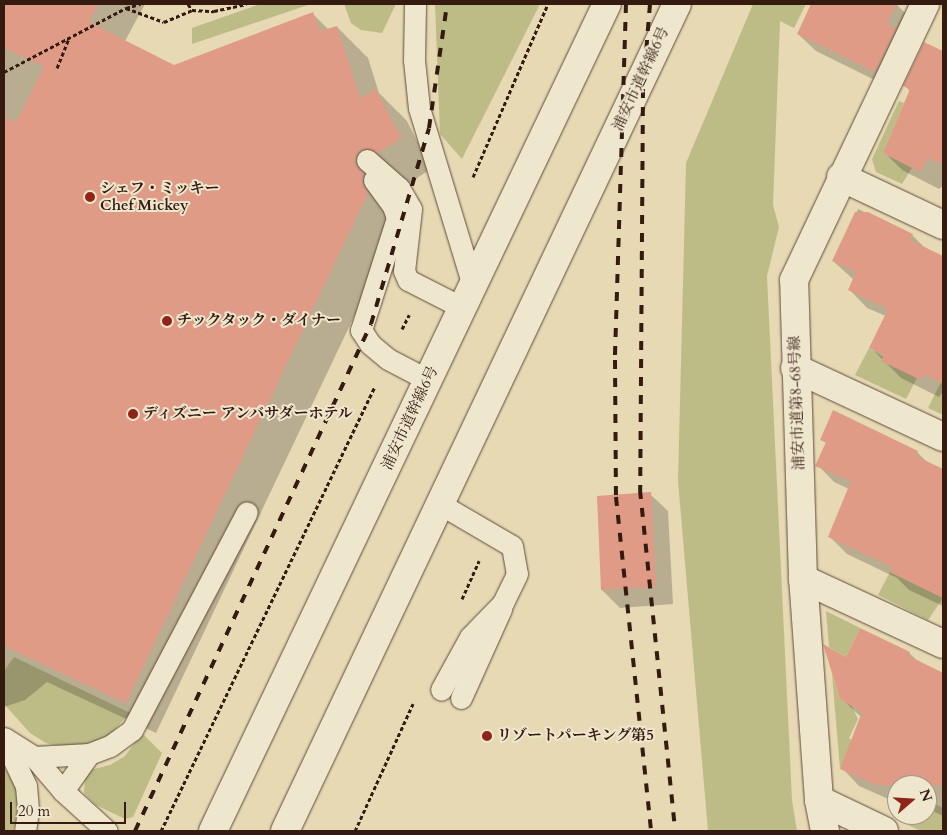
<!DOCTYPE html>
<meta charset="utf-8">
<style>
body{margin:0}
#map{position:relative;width:947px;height:835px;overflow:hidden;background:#e6d9b4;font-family:Cardo,"Noto Serif JP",serif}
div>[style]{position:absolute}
.green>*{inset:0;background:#bdbc87}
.shadow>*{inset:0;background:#0003}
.building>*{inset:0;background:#df9b86}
.path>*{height:3px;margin-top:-1.5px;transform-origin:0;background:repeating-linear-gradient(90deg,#341a0f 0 4px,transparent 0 6.5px)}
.roads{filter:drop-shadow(0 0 1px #604a38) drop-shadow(0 0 1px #604a38)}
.lane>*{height:21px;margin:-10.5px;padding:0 10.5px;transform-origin:10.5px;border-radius:10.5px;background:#efe6ce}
.street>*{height:28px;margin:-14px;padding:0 14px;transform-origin:14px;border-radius:14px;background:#efe6ce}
.secondary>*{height:28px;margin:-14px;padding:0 14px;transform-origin:14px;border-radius:14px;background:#efe6ce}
.rail>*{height:4px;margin-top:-2px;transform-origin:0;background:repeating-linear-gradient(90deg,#341a0f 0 9px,transparent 0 18px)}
.dots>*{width:14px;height:14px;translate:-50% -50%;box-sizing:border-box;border:2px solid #efe6ce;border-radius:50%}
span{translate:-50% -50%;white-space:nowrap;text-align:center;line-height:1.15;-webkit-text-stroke:4px #efe6ce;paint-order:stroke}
.street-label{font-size:15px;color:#341a0f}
.poi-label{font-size:15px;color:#341a0f;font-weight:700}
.left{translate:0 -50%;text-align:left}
.frame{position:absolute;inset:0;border:5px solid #341a0f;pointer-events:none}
.north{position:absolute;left:887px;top:775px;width:50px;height:50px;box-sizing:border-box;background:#efe6ce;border:1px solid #a49482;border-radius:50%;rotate:71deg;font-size:14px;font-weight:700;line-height:20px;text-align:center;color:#341a0f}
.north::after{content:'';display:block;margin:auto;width:18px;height:22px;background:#8f2418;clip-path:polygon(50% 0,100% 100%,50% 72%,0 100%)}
.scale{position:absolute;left:10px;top:802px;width:116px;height:22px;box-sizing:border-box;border:2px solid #341a0f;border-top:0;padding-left:6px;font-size:15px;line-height:18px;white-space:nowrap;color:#341a0f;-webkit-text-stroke:4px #efe6ce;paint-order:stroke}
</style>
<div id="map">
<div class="green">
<div style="clip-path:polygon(260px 4px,311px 4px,192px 44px,192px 28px)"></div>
<div style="clip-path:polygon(344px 4px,396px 4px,382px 33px,361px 30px,351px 23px)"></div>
<div style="clip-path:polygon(435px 4px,540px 4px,462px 159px,440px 134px)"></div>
<div style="clip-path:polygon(753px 4px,806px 4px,794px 28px,780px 21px,773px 205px,779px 227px,767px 276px,792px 800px,797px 831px,708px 831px,678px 481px,686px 163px)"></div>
<div style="clip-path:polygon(899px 101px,904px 103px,883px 153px,912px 168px,902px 184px,876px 172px,872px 159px)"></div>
<div style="clip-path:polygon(869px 348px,917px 378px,906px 399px,855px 375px)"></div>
<div style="clip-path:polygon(941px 382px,943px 384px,943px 415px,928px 408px)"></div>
<div style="clip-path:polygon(890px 572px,943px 598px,928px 620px,878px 595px)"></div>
<div style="clip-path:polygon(826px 611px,860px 628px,846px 657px,829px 647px)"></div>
<div style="clip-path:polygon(14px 657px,130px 713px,108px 737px,68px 750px,46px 743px,30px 733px,4px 704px,4px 671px)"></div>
<div style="clip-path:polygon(832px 674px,840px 699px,852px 706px,858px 719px,849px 738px,853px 741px,840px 769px)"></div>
<div style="clip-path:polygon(144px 735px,162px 753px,133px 817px,125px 819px,96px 805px,84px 793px,85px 777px,90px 770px,110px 765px,125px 756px,139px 737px)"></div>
<div style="clip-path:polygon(4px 767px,16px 787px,18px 807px,13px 831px,4px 831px)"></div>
<div style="clip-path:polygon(927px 800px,943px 808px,942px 831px,921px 831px,897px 820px,900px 815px,927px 815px)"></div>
</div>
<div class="shadow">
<div style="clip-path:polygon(4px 4px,145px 4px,125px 41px,174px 66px,312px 13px,329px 30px,337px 27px,368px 58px,379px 93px,407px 121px,431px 169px,409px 183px,393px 178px,398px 224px,156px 733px,47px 682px,25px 700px,4px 707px)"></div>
<div style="clip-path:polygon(813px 4px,896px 4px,914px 22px,893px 89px,816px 51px,798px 34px)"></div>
<div style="clip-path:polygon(925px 44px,943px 53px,943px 186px,939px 189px,902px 170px,885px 153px,910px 91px,905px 86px)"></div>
<div style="clip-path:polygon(858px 209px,912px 235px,926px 249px,943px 257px,943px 392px,939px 397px,901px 378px,871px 348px,886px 316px,867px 308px,850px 290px,854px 280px,833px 261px)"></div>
<div style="clip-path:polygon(822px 440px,917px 452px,928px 463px,943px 470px,943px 606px,909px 590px,897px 578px,847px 554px,830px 537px,849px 489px,834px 482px,817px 464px,827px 444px)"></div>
<div style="clip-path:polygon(650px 494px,668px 511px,673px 604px,620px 608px,602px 590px,598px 498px)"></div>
<div style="clip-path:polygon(909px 653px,919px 662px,943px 673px,943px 816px,927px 808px,927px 785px,897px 785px,895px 802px,859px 786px,842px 768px,861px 717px,841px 698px,846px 659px)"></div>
</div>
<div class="building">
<div style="clip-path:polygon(4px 4px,98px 4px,89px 22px,174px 65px,313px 12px,320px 31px,337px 26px,360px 98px,376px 89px,401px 138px,378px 153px,363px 148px,355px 157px,355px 164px,364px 174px,362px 182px,368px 193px,126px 703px,4px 646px,4px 117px,16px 122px,44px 66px,4px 48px)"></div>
<div style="clip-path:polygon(811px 4px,897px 4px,887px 24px,896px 29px,875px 72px,797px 34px)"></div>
<div style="clip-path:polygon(924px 42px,943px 51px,943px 165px,928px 158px,921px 172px,883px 153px,910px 89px,903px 86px)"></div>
<div style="clip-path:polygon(855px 212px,868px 212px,913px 234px,910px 240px,943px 256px,943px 384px,924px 374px,921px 380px,881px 361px,884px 355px,869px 348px,888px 309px,848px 290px,856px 272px,832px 261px)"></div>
<div style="clip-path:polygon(833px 410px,918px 451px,916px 456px,943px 469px,943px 598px,890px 572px,892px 567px,828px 537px,851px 481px,815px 466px,826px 442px,820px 440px)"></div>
<div style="clip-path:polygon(651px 492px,656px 587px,601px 590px,597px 496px)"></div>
<div style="clip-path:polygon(860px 628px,910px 652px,909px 656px,943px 673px,943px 785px,876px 785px,840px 769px,862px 712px,840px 699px,823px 644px,846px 657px)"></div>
</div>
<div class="path">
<div style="left:188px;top:4px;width:7px;rotate:56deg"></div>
<div style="left:126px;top:8px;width:15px;rotate:-16deg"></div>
<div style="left:57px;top:68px;width:31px;rotate:-68deg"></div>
<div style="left:4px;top:72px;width:138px;rotate:-27.7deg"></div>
<div style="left:126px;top:8px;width:40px;rotate:20.2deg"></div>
<div style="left:164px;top:22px;width:30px;rotate:-23deg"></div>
<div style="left:192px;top:10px;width:22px;rotate:3deg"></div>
<div style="left:214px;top:11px;width:33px;rotate:-12deg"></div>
<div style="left:473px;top:177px;width:189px;rotate:-66.6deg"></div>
<div style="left:402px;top:329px;width:16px;rotate:-63deg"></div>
<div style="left:462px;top:599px;width:42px;rotate:-65.9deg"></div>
<div style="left:161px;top:831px;width:493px;rotate:-64.3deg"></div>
<div style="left:355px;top:831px;width:140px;rotate:-65.5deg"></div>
</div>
<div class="roads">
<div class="lane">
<div style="left:415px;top:4px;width:56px;rotate:91deg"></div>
<div style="left:414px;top:60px;width:48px;rotate:84.1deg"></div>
<div style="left:419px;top:108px;width:186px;rotate:73.1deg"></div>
<div style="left:367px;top:160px;width:43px;rotate:41.2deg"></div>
<div style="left:399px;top:188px;width:24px;rotate:60deg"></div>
<div style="left:411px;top:209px;width:62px;rotate:96.4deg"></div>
<div style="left:404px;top:271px;width:10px;rotate:66deg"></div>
<div style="left:408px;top:280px;width:62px;rotate:27deg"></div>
<div style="left:374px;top:180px;width:32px;rotate:54deg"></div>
<div style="left:393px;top:206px;width:13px;rotate:72deg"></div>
<div style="left:397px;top:218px;width:118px;rotate:107.8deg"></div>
<div style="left:361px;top:330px;width:17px;rotate:57deg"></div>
<div style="left:370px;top:344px;width:23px;rotate:40deg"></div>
<div style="left:388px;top:359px;width:45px;rotate:27.7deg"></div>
<div style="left:440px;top:504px;width:83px;rotate:30.3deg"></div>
<div style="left:512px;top:546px;width:28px;rotate:80deg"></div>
<div style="left:517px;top:574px;width:32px;rotate:116deg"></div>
<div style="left:503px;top:603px;width:47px;rotate:134.1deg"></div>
<div style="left:470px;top:637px;width:60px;rotate:118.7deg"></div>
<div style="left:461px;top:698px;width:98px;rotate:-65.8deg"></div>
<div style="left:4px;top:738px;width:36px;rotate:32deg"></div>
<div style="left:34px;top:757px;width:45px;rotate:49.5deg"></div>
<div style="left:63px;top:791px;width:59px;rotate:42.3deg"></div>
<div style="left:4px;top:739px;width:52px;rotate:64.9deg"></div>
<div style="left:26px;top:786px;width:24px;rotate:85deg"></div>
<div style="left:28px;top:810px;width:21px;rotate:98deg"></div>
<div style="left:89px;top:754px;width:22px;rotate:-21deg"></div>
<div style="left:110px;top:746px;width:27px;rotate:-36deg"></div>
<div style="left:132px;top:730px;width:246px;rotate:-62.2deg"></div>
<div style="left:34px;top:757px;width:55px;rotate:-3.1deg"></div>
<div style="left:89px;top:754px;width:45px;rotate:125.1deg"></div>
</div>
<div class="street">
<div style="left:841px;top:177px;width:113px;rotate:25.2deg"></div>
<div style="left:795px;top:368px;width:163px;rotate:25deg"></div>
<div style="left:803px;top:579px;width:154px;rotate:24.9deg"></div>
<div style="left:819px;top:800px;width:72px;rotate:25.5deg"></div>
<div style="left:825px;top:831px;width:32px;rotate:-101deg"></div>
<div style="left:819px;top:800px;width:222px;rotate:-94.1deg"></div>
<div style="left:803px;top:579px;width:299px;rotate:-91.7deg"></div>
<div style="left:794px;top:280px;width:306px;rotate:-64.6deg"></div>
</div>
<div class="secondary">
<div style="left:213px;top:831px;width:916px;rotate:-64.53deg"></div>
<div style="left:285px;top:831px;width:915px;rotate:-64.64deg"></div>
</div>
</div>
<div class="rail">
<div style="left:626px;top:4px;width:356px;rotate:91.8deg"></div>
<div style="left:615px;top:360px;width:137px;rotate:89.6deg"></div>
<div style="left:616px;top:497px;width:336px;rotate:84deg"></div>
<div style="left:650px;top:4px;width:85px;rotate:94.7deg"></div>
<div style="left:643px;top:89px;width:401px;rotate:90.4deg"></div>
<div style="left:640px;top:490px;width:343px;rotate:84.1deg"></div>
<div style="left:135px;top:831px;width:559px;rotate:-65.04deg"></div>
<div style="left:371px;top:324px;width:204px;rotate:-73.5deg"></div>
<div style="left:429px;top:128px;width:125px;rotate:-81.7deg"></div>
</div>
<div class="dots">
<div style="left:90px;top:197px;background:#8f2418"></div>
<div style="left:167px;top:321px;background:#8f2418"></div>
<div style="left:133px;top:414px;background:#8f2418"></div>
<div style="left:487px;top:736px;background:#8f2418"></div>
</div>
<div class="street-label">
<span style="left:641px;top:79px;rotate:-65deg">浦安市道幹線6号</span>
<span style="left:797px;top:403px;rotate:-92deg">浦安市道第8-68号線</span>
<span style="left:410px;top:418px;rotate:-65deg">浦安市道幹線6号</span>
</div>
<div class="poi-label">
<span class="left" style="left:100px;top:197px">シェフ・ミッキー<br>Chef Mickey</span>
<span class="left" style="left:177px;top:321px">チックタック・ダイナー</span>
<span class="left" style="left:143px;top:414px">ディズニー アンバサダーホテル</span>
<span class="left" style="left:497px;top:736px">リゾートパーキング第5</span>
</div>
<div class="frame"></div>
<div class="north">N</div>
<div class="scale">20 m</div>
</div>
